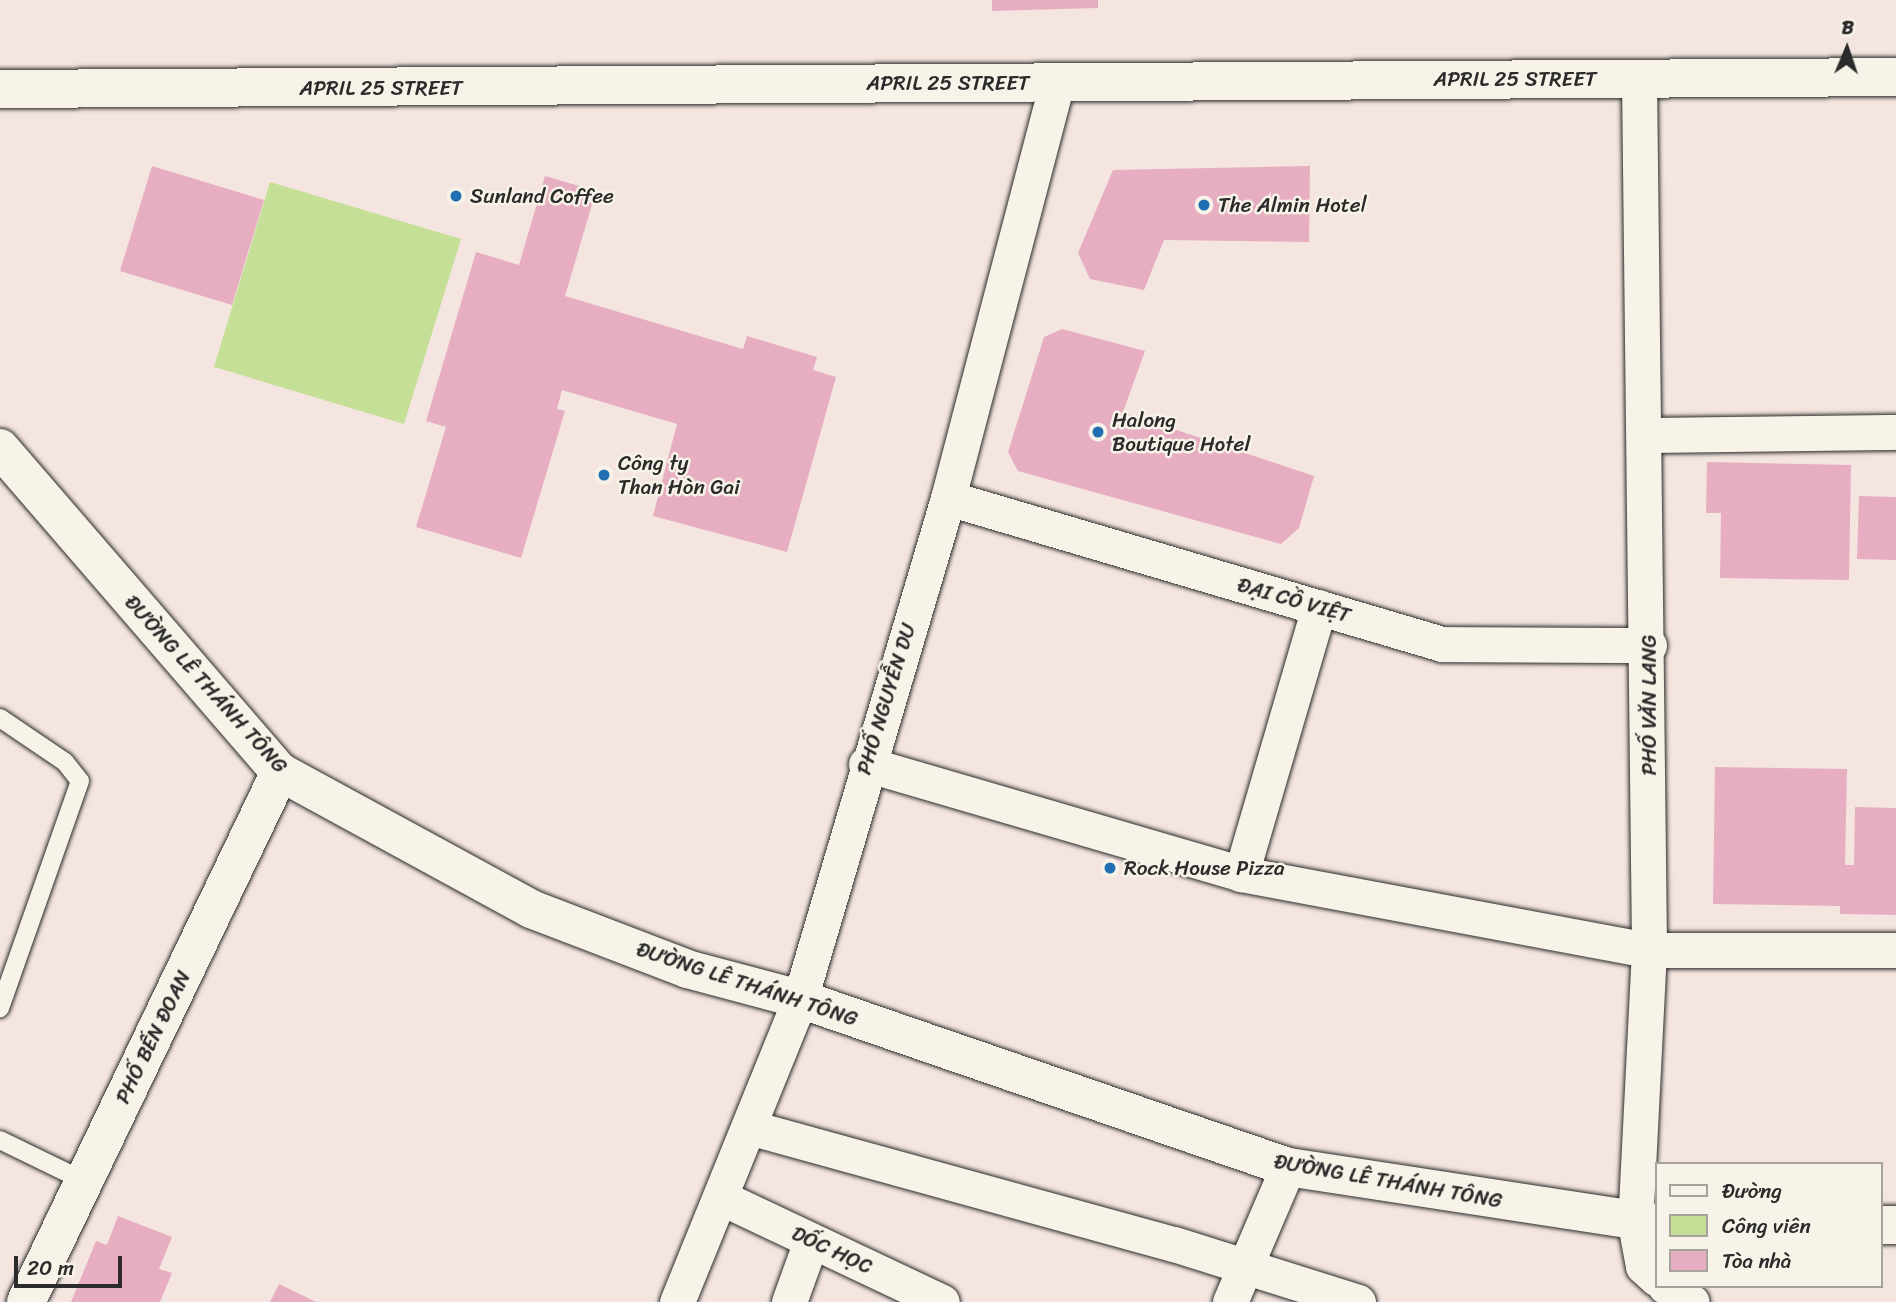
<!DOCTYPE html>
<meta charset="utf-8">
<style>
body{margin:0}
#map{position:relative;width:1896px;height:1302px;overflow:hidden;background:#f4e5e0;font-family:Sriracha,sans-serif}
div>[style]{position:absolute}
.green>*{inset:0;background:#c6df96}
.building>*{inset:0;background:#e7aec1}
.roads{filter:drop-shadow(0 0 2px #2b2b2b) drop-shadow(0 0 2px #2b2b2b)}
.service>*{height:18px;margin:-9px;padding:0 9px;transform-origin:9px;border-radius:9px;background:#f7f3e8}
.minor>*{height:35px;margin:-17.5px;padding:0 17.5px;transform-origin:17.5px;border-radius:17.5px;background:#f7f3e8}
.tertiary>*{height:38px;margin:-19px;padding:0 19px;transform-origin:19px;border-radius:19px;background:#f7f3e8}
.dots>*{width:19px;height:19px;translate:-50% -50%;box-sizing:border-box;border:4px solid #f7f3e8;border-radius:50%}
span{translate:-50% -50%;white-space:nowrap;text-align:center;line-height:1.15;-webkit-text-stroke:5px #f7f3e8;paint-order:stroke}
.street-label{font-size:21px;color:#2b2b2b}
.poi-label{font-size:21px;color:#2b2b2b}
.left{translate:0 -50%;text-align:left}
.legend{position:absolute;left:1655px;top:1162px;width:228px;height:126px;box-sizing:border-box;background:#f7f3e8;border:2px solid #a5a39c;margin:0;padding:9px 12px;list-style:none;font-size:21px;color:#2b2b2b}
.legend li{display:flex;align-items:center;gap:14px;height:35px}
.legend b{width:35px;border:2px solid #a5a39c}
.north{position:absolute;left:1812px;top:14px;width:70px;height:70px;-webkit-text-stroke:5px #f7f3e8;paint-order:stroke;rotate:2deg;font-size:19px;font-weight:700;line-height:28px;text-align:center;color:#2b2b2b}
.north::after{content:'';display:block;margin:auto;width:24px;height:32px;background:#2b2b2b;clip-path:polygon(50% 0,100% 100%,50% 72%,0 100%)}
.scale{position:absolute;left:14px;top:1256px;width:108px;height:32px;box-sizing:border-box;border:4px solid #2b2b2b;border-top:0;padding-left:9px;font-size:21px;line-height:24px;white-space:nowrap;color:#2b2b2b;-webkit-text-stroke:5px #f7f3e8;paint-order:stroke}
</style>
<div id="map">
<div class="green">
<div style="clip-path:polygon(270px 182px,461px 239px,404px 424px,214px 367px)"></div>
</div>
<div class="building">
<div style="clip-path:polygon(992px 0,1098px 0,1098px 8px,992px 11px)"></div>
<div style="clip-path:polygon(152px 166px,264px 200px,232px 305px,120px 271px)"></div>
<div style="clip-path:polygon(1310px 166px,1309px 242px,1164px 240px,1144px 290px,1090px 279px,1078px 253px,1113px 170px)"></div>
<div style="clip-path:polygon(545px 176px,596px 191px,565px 296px,743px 349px,747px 336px,817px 357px,813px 370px,836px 377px,787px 552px,653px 516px,677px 424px,562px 390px,557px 409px,565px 411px,521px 558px,416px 527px,446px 427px,426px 421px,476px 252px,519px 265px)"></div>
<div style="clip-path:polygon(1062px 329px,1145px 351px,1123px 412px,1314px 476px,1299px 528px,1281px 544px,1018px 471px,1008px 452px,1044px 337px)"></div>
<div style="clip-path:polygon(1707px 462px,1851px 465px,1849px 580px,1720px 578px,1721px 513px,1706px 513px)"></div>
<div style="clip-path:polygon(1859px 496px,1896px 497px,1896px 560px,1857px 559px)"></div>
<div style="clip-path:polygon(1715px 767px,1847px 769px,1845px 865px,1854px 865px,1855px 807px,1896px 808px,1896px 915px,1840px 914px,1840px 906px,1713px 904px)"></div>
<div style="clip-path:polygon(118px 1216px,172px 1237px,159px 1269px,172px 1273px,160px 1302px,71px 1302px,96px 1241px,107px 1245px)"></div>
<div style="clip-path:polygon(279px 1284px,316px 1302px,270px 1302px)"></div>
</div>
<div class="roads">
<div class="service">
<div style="left:0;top:718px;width:78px;rotate:34.1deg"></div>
<div style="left:65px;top:762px;width:24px;rotate:52deg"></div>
<div style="left:80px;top:781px;width:241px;rotate:109.4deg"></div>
<div style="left:0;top:1140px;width:93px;rotate:26deg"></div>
</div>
<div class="minor">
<div style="left:1639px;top:78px;width:872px;rotate:89.34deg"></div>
<div style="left:1649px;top:950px;width:273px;rotate:92.9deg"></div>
<div style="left:1635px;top:1223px;width:44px;rotate:79.5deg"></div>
<div style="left:1643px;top:1266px;width:18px;rotate:43deg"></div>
<div style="left:1648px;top:435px;width:248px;rotate:-0.7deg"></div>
<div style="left:948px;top:498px;width:515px;rotate:16.46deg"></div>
<div style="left:1442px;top:644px;width:207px;rotate:0.3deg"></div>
<div style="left:866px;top:764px;width:391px;rotate:16.3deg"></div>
<div style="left:1241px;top:874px;width:415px;rotate:10.6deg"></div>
<div style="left:1649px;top:950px;width:247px"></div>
<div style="left:1241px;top:874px;width:278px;rotate:-73.7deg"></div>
<div style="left:752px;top:1128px;width:438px;rotate:15.4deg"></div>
<div style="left:1174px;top:1244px;width:193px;rotate:17.5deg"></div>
<div style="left:722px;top:1198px;width:243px;rotate:25.3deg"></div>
<div style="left:1665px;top:1286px;width:31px;rotate:31deg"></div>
<div style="left:677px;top:1302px;width:327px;rotate:-67.9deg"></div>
<div style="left:800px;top:999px;width:522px;rotate:-73.54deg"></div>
<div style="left:948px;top:498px;width:429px;rotate:-75.3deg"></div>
<div style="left:789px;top:1302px;width:65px;rotate:-70.2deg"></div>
<div style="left:1230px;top:1302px;width:147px;rotate:-66.8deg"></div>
</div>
<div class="tertiary">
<div style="left:0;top:89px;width:1896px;rotate:-0.36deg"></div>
<div style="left:0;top:448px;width:428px;rotate:49.2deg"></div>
<div style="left:280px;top:772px;width:286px;rotate:28.6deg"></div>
<div style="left:531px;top:909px;width:167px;rotate:21deg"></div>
<div style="left:687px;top:969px;width:117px;rotate:14.9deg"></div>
<div style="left:800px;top:999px;width:516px;rotate:19deg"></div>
<div style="left:1288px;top:1167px;width:372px;rotate:8.7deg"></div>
<div style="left:1880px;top:1225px;width:16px"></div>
<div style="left:26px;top:1302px;width:588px;rotate:-64.39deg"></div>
</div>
</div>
<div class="dots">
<div style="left:456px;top:196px;background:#1f6fb2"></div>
<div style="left:1204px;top:205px;background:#1f6fb2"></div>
<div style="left:1098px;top:432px;background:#1f6fb2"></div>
<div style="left:604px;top:475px;background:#1f6fb2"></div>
<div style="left:1110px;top:868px;background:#1f6fb2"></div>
</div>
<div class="street-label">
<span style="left:1515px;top:79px">APRIL 25 STREET</span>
<span style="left:948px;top:83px">APRIL 25 STREET</span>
<span style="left:381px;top:88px">APRIL 25 STREET</span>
<span style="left:1294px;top:600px;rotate:16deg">ĐẠI CỒ VIỆT</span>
<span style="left:206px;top:684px;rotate:48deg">ĐƯỜNG LÊ THÁNH TÔNG</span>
<span style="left:886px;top:699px;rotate:-73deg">PHỐ NGUYỄN DU</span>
<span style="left:1649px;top:705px;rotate:-90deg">PHỐ VĂN LANG</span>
<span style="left:747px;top:984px;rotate:18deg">ĐƯỜNG LÊ THÁNH TÔNG</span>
<span style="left:153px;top:1037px;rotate:-64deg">PHỐ BẾN ĐOAN</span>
<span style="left:1388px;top:1181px;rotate:10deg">ĐƯỜNG LÊ THÁNH TÔNG</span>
<span style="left:832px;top:1250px;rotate:25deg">DỐC HỌC</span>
</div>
<div class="poi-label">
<span class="left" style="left:470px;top:196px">Sunland Coffee</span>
<span class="left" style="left:1218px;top:205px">The Almin Hotel</span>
<span class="left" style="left:1112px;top:432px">Halong<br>Boutique Hotel</span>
<span class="left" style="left:618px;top:475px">Công ty<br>Than Hòn Gai</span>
<span class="left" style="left:1124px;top:868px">Rock House Pizza</span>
</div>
<ul class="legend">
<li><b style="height:9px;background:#f7f3e8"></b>Đường</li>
<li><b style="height:19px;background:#c6df96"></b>Công viên</li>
<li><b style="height:19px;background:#e7aec1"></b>Tòa nhà</li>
</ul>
<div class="north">B</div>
<div class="scale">20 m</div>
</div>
